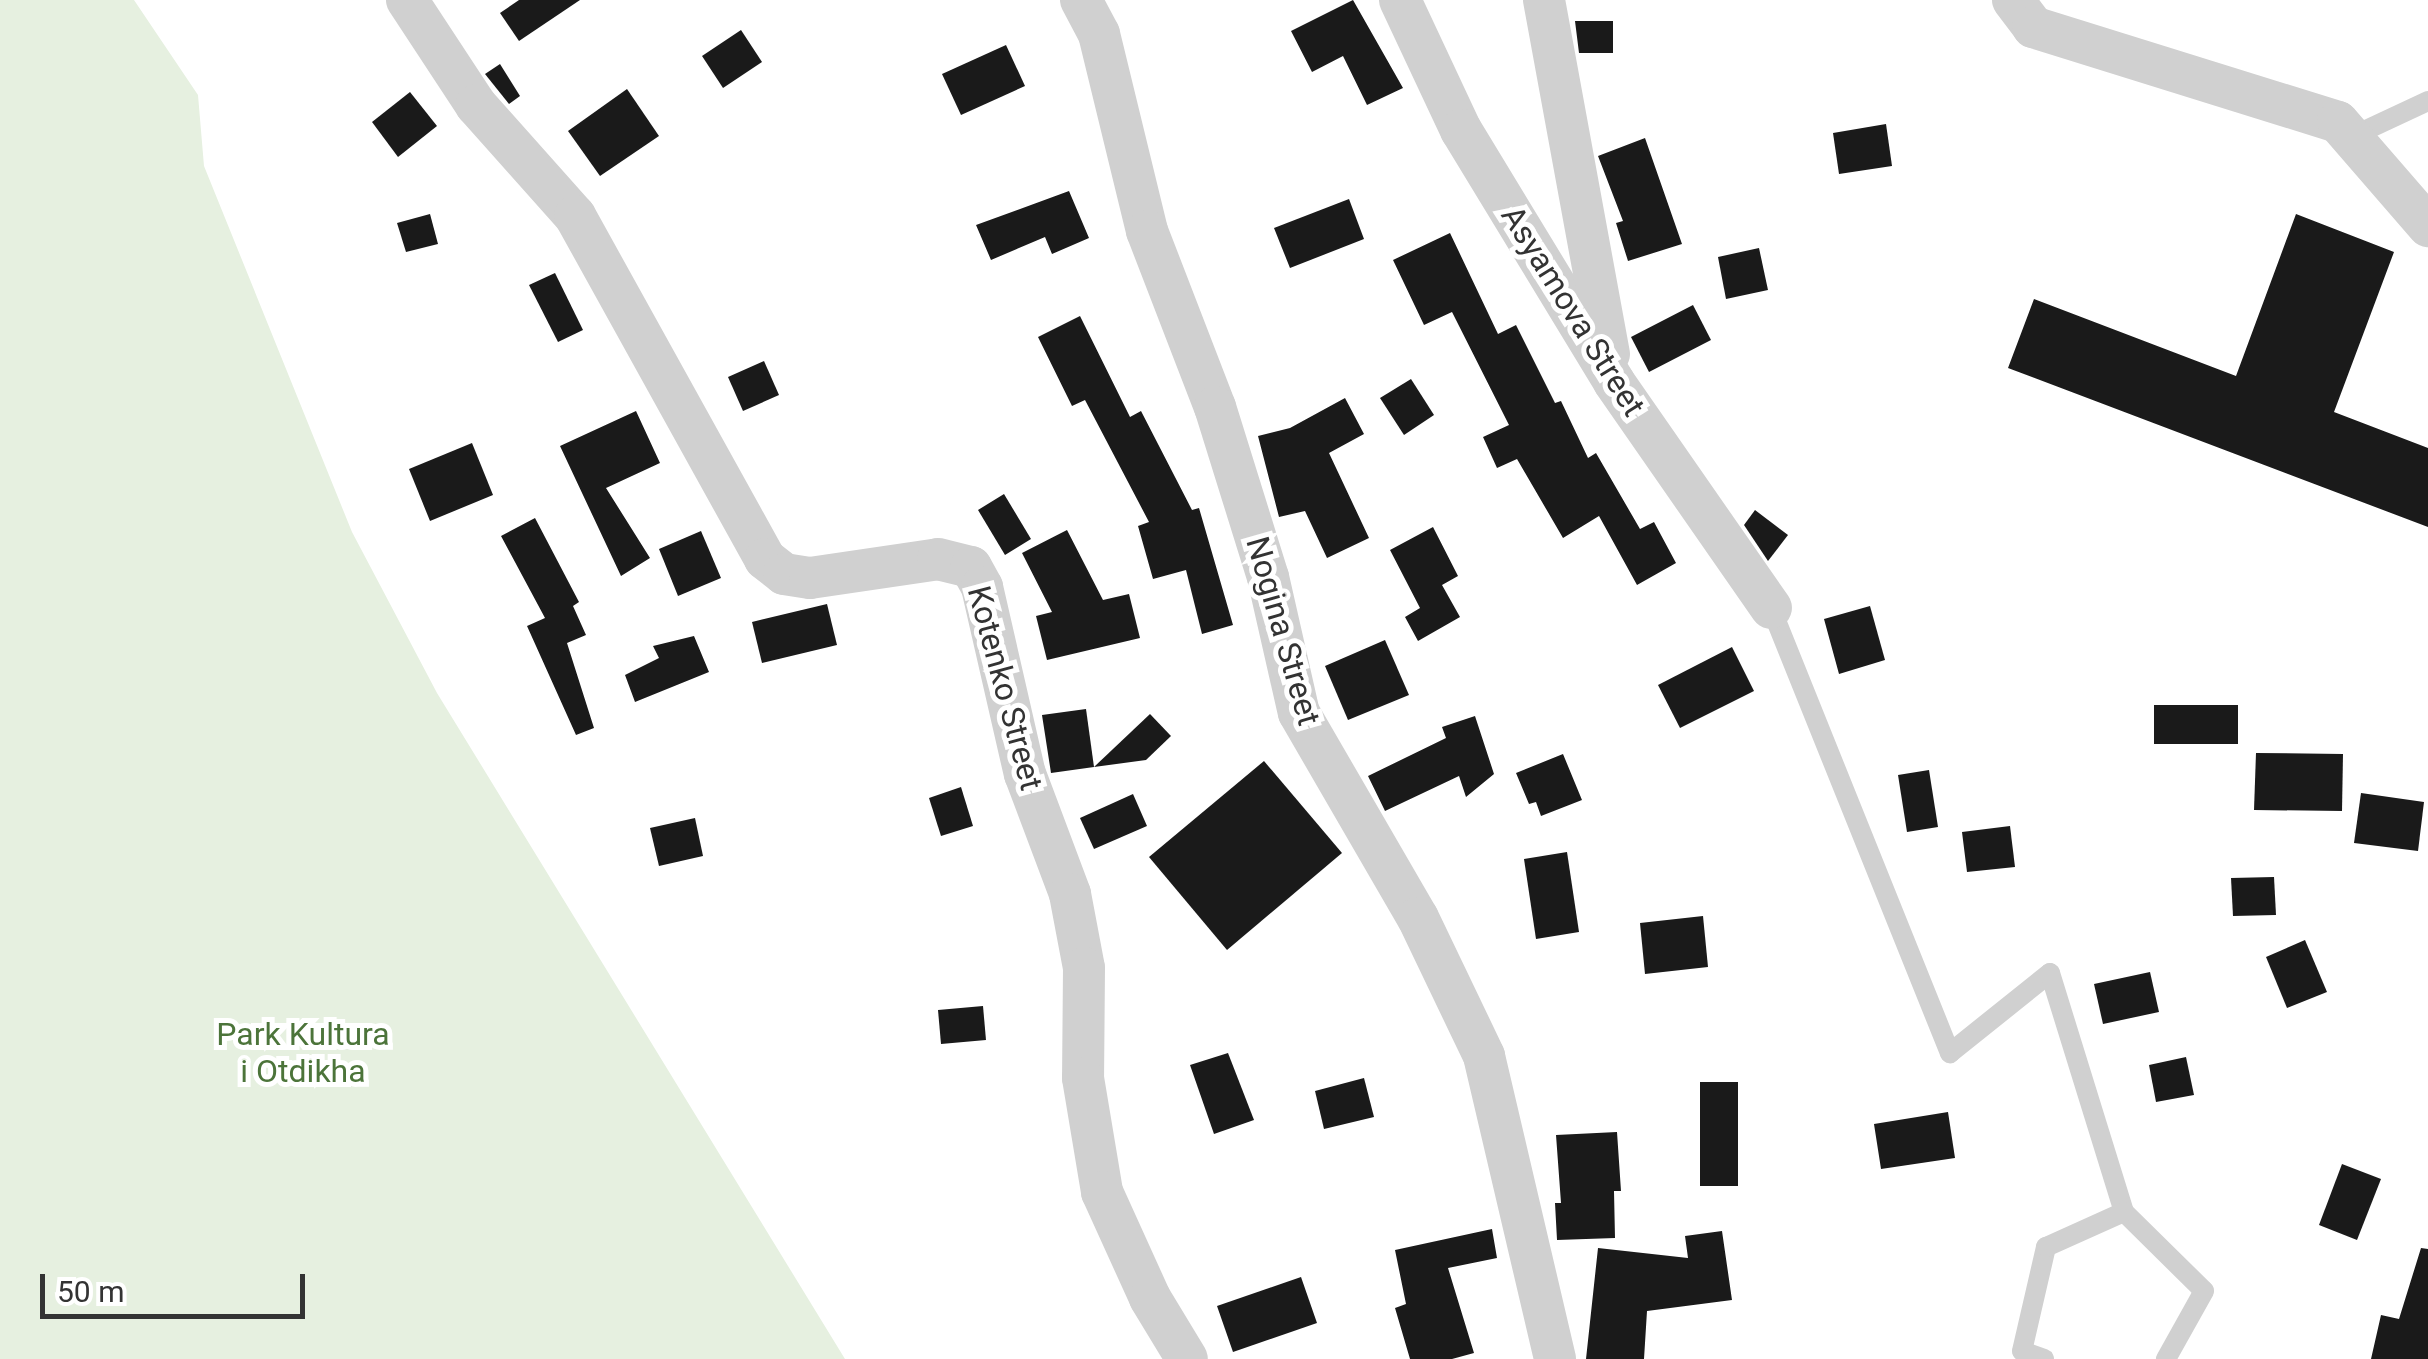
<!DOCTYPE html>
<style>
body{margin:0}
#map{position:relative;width:2428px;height:1359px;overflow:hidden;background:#fff;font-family:Roboto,sans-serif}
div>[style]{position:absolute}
.green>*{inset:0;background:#e6f0e0}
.building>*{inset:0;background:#1a1a1a}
.lane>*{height:20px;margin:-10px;padding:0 10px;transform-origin:10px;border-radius:10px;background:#d0d0d0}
.street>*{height:42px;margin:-21px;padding:0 21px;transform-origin:21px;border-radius:21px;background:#d0d0d0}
span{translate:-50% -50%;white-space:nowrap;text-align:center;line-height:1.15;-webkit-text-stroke:10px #fff;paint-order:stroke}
.street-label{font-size:32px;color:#333}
.park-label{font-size:32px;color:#4c743a}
.scale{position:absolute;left:40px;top:1274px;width:265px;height:45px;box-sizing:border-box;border:5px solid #333;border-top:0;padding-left:12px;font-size:30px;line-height:35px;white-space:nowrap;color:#333;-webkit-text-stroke:8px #fff;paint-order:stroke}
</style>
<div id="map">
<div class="green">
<div style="clip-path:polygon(0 0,134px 0,198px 95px,204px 166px,352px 532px,437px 693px,845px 1359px,0 1359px)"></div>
</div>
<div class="building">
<div style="clip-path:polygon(519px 0,580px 0,519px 41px,500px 13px)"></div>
<div style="clip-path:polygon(1353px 0,1403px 88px,1367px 105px,1343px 56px,1312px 72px,1291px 31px)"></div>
<div style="clip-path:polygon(1575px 21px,1613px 21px,1613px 53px,1579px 53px)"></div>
<div style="clip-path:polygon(741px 30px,762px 62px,723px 88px,702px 56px)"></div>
<div style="clip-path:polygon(1006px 45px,1025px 86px,961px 115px,942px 74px)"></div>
<div style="clip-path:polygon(500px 64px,520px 96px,509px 104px,485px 74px)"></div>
<div style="clip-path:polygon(627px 89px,659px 136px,600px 176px,568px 131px)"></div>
<div style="clip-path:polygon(410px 92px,437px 126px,398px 157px,372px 122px)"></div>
<div style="clip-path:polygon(1886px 124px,1892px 166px,1839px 174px,1833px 133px)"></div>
<div style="clip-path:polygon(1645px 138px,1682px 244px,1628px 261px,1616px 223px,1623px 221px,1598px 156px)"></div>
<div style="clip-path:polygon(1069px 191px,1089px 238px,1052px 254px,1045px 237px,991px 260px,976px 225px)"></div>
<div style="clip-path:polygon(1349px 199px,1364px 239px,1290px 268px,1274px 228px)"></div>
<div style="clip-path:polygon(430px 214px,438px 244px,406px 252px,397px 223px)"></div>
<div style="clip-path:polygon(2296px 214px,2394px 252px,2334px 412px,2428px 448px,2428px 527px,2008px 368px,2034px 299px,2236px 376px)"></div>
<div style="clip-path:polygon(1450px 233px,1498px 334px,1516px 325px,1555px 403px,1561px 401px,1588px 458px,1596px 453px,1640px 529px,1654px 522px,1676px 563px,1637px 585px,1599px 516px,1563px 538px,1517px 459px,1497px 468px,1483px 437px,1509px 425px,1452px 312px,1424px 325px,1393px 260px)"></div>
<div style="clip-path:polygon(1759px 248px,1768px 290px,1726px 299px,1718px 257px)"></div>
<div style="clip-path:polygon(555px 273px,583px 330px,558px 342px,529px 285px)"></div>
<div style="clip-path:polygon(1693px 305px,1711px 340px,1649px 372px,1631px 337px)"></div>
<div style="clip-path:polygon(1080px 316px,1130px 417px,1141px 411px,1192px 510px,1199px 508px,1233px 625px,1202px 634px,1186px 570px,1153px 579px,1138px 526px,1149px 522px,1085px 400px,1072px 406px,1038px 337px)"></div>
<div style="clip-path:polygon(764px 361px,779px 395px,743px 411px,728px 377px)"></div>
<div style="clip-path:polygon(1411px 379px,1434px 415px,1404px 435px,1380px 398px)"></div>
<div style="clip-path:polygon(1345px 398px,1364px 434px,1329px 453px,1369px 538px,1327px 558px,1305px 511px,1279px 517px,1258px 436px,1290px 428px)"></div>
<div style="clip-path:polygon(636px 411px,660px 463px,606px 488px,650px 558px,621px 576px,560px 446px)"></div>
<div style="clip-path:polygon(472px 443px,493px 495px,430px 521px,409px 469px)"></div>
<div style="clip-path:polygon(1004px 494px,1031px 539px,1005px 555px,978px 510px)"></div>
<div style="clip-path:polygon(1755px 510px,1788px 535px,1768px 561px,1744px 525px)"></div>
<div style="clip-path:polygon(535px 518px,579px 602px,573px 606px,586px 635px,567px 643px,594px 728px,576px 735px,527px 626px,545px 618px,501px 536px)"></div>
<div style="clip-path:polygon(1433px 527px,1458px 576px,1442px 585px,1460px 617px,1418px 641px,1405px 617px,1420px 608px,1390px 550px)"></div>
<div style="clip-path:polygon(1067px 530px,1103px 600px,1129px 594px,1140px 638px,1047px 660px,1036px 616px,1052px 612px,1022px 553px)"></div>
<div style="clip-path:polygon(701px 531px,721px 578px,678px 596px,659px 549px)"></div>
<div style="clip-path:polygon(827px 604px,837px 645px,762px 663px,752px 622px)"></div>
<div style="clip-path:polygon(1870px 606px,1885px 660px,1839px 674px,1824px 619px)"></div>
<div style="clip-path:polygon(694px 636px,709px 672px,635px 702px,625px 675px,659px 658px,653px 646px)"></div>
<div style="clip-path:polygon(1385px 640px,1409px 695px,1348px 720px,1325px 666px)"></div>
<div style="clip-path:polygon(1732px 647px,1754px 691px,1680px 728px,1658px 685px)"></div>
<div style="clip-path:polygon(2154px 705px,2238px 705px,2238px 744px,2154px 744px)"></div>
<div style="clip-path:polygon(1086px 709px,1094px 767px,1051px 773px,1042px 715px)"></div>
<div style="clip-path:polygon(1150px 714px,1171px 736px,1146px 760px,1094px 767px)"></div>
<div style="clip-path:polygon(1475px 716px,1494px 774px,1466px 797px,1459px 776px,1385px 811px,1368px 776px,1446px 738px,1442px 727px)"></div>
<div style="clip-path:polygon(2256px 753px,2343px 754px,2342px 811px,2254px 810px)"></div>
<div style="clip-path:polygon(1563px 754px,1582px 800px,1541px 816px,1536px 802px,1529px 804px,1516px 773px)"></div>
<div style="clip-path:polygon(1264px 761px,1342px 853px,1227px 950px,1149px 857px)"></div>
<div style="clip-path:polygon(1929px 770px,1938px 827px,1907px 832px,1898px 775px)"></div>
<div style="clip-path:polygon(961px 787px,973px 826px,941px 836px,929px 798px)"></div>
<div style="clip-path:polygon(2361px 793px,2424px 802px,2418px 851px,2354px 843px)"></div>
<div style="clip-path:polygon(1133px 794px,1147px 826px,1094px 849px,1080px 818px)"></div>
<div style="clip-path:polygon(695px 818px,703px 856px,659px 866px,650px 828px)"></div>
<div style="clip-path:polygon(2010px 826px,2015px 867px,1967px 872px,1962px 832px)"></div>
<div style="clip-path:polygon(1567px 852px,1579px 932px,1536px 939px,1524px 859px)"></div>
<div style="clip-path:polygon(2274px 877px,2276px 915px,2233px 916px,2231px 878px)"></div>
<div style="clip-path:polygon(1703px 916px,1708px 967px,1645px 974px,1640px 923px)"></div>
<div style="clip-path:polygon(2305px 940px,2327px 992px,2287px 1008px,2266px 957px)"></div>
<div style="clip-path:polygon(2150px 972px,2159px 1012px,2103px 1024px,2094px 984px)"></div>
<div style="clip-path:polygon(983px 1006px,986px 1040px,941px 1044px,938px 1010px)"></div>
<div style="clip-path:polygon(1228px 1053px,1254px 1120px,1214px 1134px,1190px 1065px)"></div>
<div style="clip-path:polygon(2186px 1057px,2194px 1095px,2156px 1102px,2149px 1065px)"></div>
<div style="clip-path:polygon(1364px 1078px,1374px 1117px,1324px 1129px,1315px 1091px)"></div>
<div style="clip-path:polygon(1700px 1082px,1738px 1082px,1738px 1186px,1700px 1186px)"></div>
<div style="clip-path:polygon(1948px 1112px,1955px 1158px,1881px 1169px,1874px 1124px)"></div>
<div style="clip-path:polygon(1617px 1132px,1621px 1191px,1614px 1191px,1615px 1238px,1557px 1240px,1555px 1203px,1561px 1203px,1556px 1135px)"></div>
<div style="clip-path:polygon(2342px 1164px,2381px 1179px,2357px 1240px,2319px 1225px)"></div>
<div style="clip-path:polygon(1492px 1229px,1497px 1258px,1448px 1268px,1474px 1353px,1452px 1359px,1410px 1359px,1395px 1308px,1406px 1304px,1395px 1250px)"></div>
<div style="clip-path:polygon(1722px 1231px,1732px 1300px,1647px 1311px,1644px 1359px,1586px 1359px,1598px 1248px,1688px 1258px,1685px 1236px)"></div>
<div style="clip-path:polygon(2421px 1248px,2428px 1249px,2428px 1359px,2371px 1359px,2381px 1315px,2399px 1319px)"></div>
<div style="clip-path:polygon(1301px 1277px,1317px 1323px,1233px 1352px,1217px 1306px)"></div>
</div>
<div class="lane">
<div style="left:2351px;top:137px;width:85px;rotate:-25.1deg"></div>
<div style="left:1771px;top:608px;width:480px;rotate:68.1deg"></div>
<div style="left:1950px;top:1053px;width:128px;rotate:-38.7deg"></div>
<div style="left:2050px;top:973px;width:250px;rotate:72.8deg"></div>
<div style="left:2124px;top:1212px;width:112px;rotate:44.6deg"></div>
<div style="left:2204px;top:1291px;width:78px;rotate:119.2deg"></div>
<div style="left:2044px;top:1359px;width:23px;rotate:-160deg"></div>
<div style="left:2022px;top:1351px;width:107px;rotate:-77deg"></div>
<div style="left:2046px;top:1247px;width:85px;rotate:-24.2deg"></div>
</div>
<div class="street">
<div style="left:407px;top:0;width:126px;rotate:56.7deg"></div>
<div style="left:476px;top:105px;width:149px;rotate:48.3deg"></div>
<div style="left:575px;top:216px;width:392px;rotate:61deg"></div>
<div style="left:765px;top:559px;width:24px;rotate:38deg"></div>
<div style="left:784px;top:574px;width:26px;rotate:9deg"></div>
<div style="left:810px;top:578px;width:129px;rotate:-8.4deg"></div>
<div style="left:938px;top:559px;width:34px;rotate:14deg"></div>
<div style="left:971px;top:567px;width:23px;rotate:61deg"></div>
<div style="left:982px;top:587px;width:192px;rotate:77.1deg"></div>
<div style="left:1025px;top:774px;width:128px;rotate:69.4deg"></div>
<div style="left:1070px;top:894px;width:75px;rotate:79.3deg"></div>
<div style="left:1084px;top:968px;width:110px;rotate:90.5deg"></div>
<div style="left:1083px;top:1078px;width:116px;rotate:80.5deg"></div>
<div style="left:1102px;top:1192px;width:116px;rotate:65.6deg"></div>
<div style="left:1150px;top:1298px;width:71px;rotate:58.8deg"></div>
<div style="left:1081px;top:0;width:38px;rotate:62deg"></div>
<div style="left:1099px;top:34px;width:203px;rotate:76.3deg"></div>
<div style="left:1147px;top:231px;width:189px;rotate:68.9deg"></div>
<div style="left:1215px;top:407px;width:178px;rotate:72.7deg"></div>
<div style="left:1268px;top:577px;width:139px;rotate:77.2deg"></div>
<div style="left:1299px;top:713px;width:237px;rotate:59.9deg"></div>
<div style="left:1418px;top:918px;width:153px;rotate:64.4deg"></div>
<div style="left:1484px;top:1056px;width:311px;rotate:76.8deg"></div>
<div style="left:1400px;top:0;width:144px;rotate:64.9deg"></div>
<div style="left:1461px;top:130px;width:295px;rotate:58.7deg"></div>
<div style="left:1614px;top:382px;width:275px;rotate:55.2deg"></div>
<div style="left:1544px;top:0;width:360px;rotate:79.6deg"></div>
<div style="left:2013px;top:0;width:34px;rotate:53deg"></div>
<div style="left:2033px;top:27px;width:319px;rotate:17.3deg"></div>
<div style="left:2338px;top:122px;width:138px;rotate:49.1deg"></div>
</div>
<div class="street-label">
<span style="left:1573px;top:311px;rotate:58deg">Asyamova Street</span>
<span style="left:1283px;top:631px;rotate:74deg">Nogina Street</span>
<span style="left:1005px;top:688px;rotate:75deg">Kotenko Street</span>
</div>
<div class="park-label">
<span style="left:303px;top:1053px">Park Kultura<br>i Otdikha</span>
</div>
<div class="scale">50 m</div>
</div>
